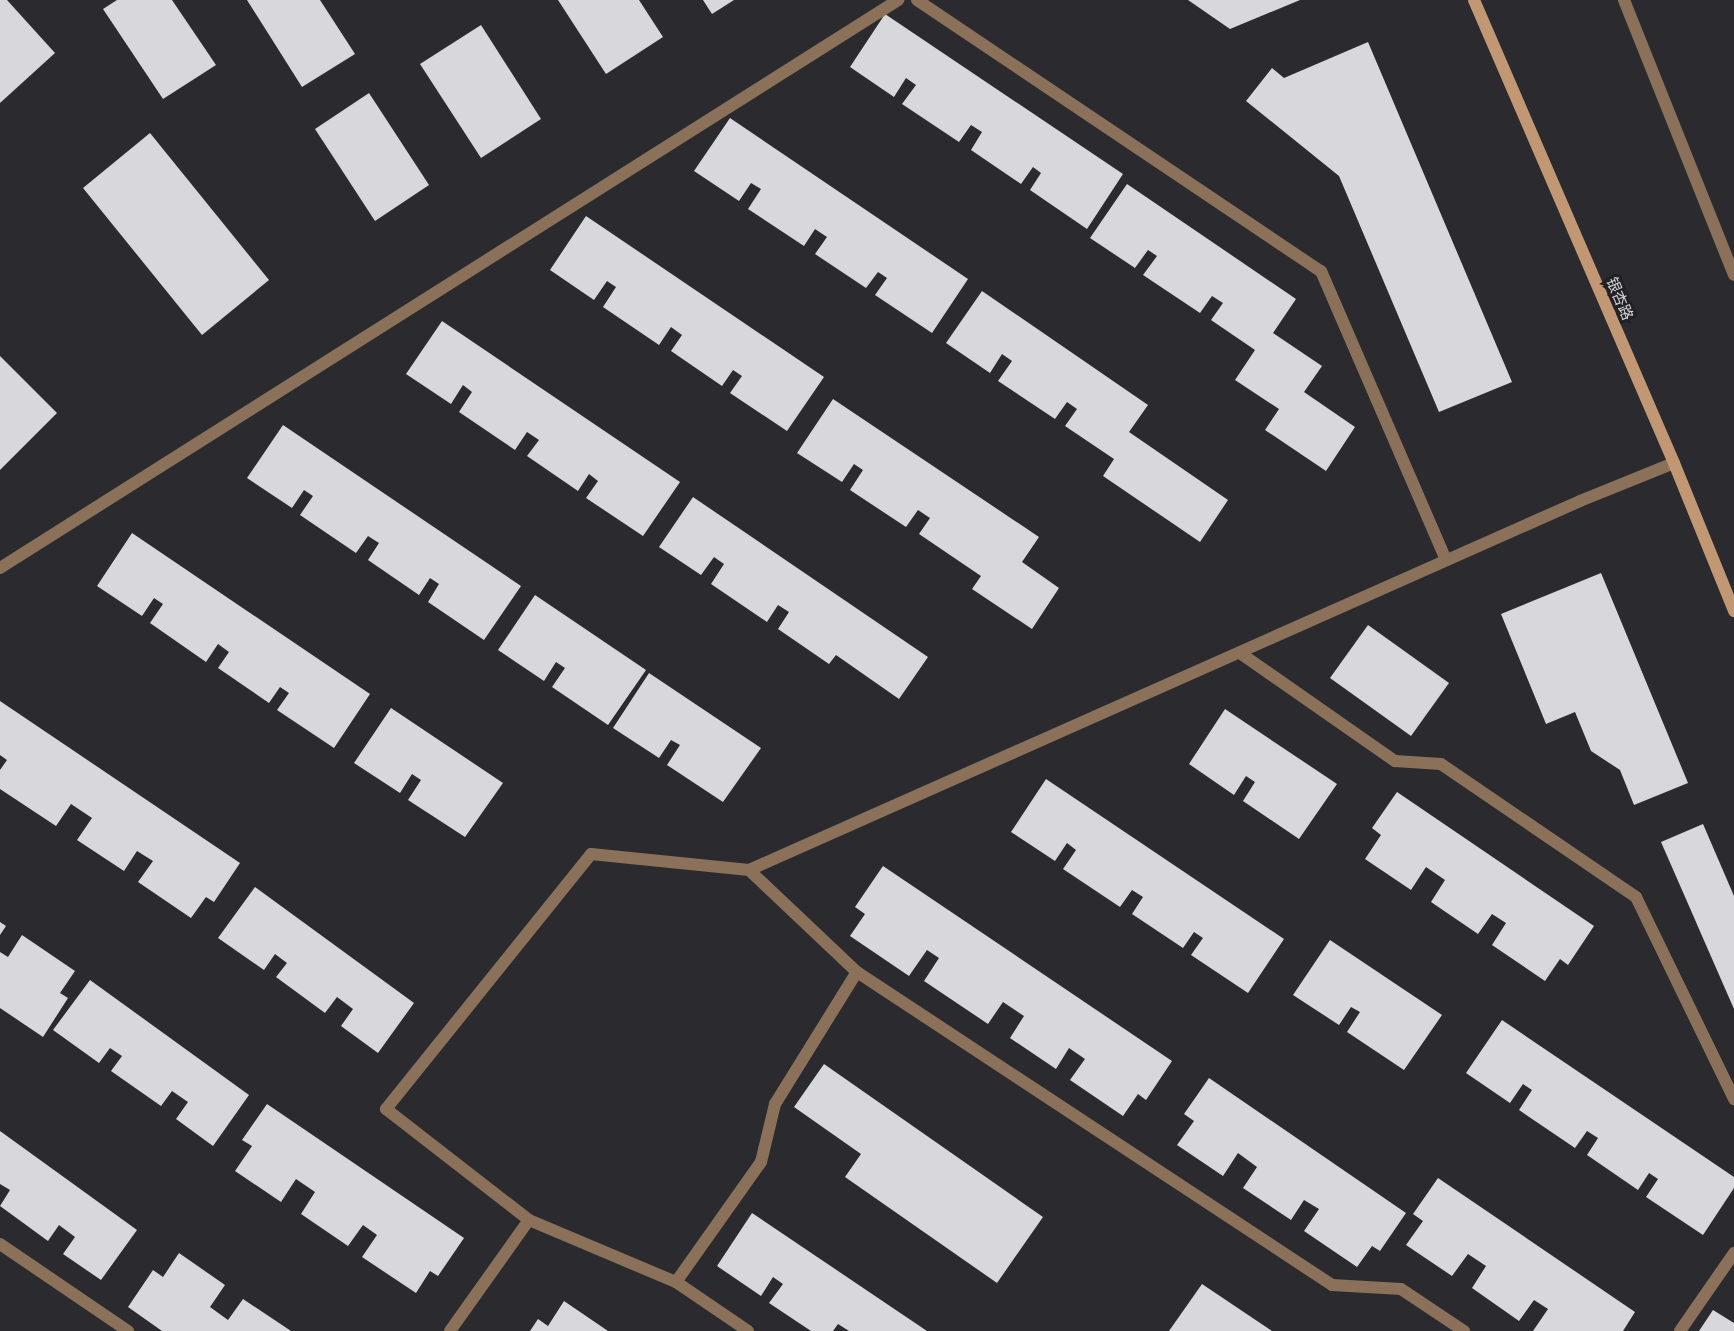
<!DOCTYPE html>
<meta charset="utf-8">
<style>
body{margin:0}
#map{position:relative;width:1734px;height:1331px;overflow:hidden;background:#2b2b2f;font-family:"Source Sans 3","Noto Sans SC",sans-serif}
div>[style]{position:absolute}
.building>*{inset:0;background:#d7d7dc}
.street>*{height:12px;margin:-6px;padding:0 6px;transform-origin:6px;border-radius:6px;background:#8b715a}
.secondary>*{height:12px;margin:-6px;padding:0 6px;transform-origin:6px;border-radius:6px;background:#c19873}
span{translate:-50% -50%;white-space:nowrap;text-align:center;line-height:1.15;-webkit-text-stroke:6px #222226;paint-order:stroke}
.street-label{font-size:15px;color:#d5d5d8}
</style>
<div id="map">
<div class="building">
<div style="clip-path:polygon(0 0,7px 0,55px 53px,0 103px)"></div>
<div style="clip-path:polygon(117px 0,172px 0,216px 65px,163px 99px,103px 9px)"></div>
<div style="clip-path:polygon(247px 0,320px 0,355px 54px,302px 87px)"></div>
<div style="clip-path:polygon(558px 0,639px 0,663px 37px,606px 74px)"></div>
<div style="clip-path:polygon(703px 0,734px 0,712px 14px)"></div>
<div style="clip-path:polygon(1188px 0,1300px 0,1230px 29px)"></div>
<div style="clip-path:polygon(885px 14px,1123px 174px,1087px 229px,1030px 190px,1041px 173px,1033px 167px,1021px 184px,971px 150px,982px 132px,971px 125px,959px 142px,902px 104px,916px 85px,906px 78px,894px 97px,850px 67px)"></div>
<div style="clip-path:polygon(481px 25px,541px 119px,481px 158px,420px 64px)"></div>
<div style="clip-path:polygon(1368px 42px,1512px 382px,1439px 412px,1339px 176px,1246px 101px,1272px 68px,1284px 78px)"></div>
<div style="clip-path:polygon(369px 93px,429px 185px,375px 221px,315px 129px)"></div>
<div style="clip-path:polygon(730px 118px,968px 279px,932px 333px,875px 295px,887px 278px,878px 272px,866px 288px,815px 254px,827px 237px,815px 229px,804px 246px,748px 209px,761px 189px,751px 183px,739px 201px,694px 171px)"></div>
<div style="clip-path:polygon(150px 133px,269px 280px,202px 335px,83px 188px)"></div>
<div style="clip-path:polygon(1127px 184px,1296px 299px,1273px 333px,1322px 366px,1304px 392px,1355px 427px,1326px 471px,1265px 430px,1279px 409px,1235px 380px,1255px 350px,1211px 320px,1223px 303px,1212px 296px,1200px 313px,1143px 275px,1157px 256px,1148px 250px,1135px 268px,1090px 238px)"></div>
<div style="clip-path:polygon(586px 216px,824px 377px,787px 431px,730px 393px,742px 376px,733px 370px,722px 386px,671px 351px,682px 335px,671px 327px,659px 345px,603px 307px,616px 287px,607px 281px,594px 300px,550px 270px)"></div>
<div style="clip-path:polygon(982px 291px,1148px 405px,1129px 432px,1228px 500px,1200px 542px,1103px 476px,1114px 459px,1065px 426px,1077px 409px,1067px 402px,1055px 419px,998px 381px,1012px 361px,1002px 354px,990px 373px,946px 343px)"></div>
<div style="clip-path:polygon(442px 321px,680px 482px,643px 536px,586px 498px,598px 481px,589px 474px,578px 491px,527px 456px,539px 440px,527px 432px,515px 450px,459px 412px,472px 392px,463px 385px,451px 404px,406px 374px)"></div>
<div style="clip-path:polygon(0 356px,57px 413px,0 470px)"></div>
<div style="clip-path:polygon(833px 399px,1039px 537px,1022px 562px,1059px 588px,1032px 629px,972px 589px,981px 576px,919px 534px,930px 518px,918px 510px,906px 527px,850px 490px,863px 470px,854px 464px,842px 482px,797px 453px)"></div>
<div style="clip-path:polygon(283px 425px,521px 586px,484px 640px,428px 602px,439px 584px,430px 578px,419px 595px,368px 560px,379px 543px,368px 536px,356px 553px,300px 515px,313px 496px,304px 490px,292px 508px,247px 478px)"></div>
<div style="clip-path:polygon(693px 497px,928px 657px,899px 699px,836px 655px,829px 664px,778px 629px,789px 612px,778px 605px,767px 622px,711px 584px,724px 564px,714px 557px,701px 575px,659px 547px)"></div>
<div style="clip-path:polygon(132px 533px,370px 694px,334px 748px,277px 710px,289px 693px,280px 687px,269px 703px,218px 668px,229px 652px,218px 644px,206px 662px,150px 623px,163px 604px,154px 598px,142px 616px,97px 586px)"></div>
<div style="clip-path:polygon(1601px 573px,1688px 783px,1634px 805px,1620px 770px,1591px 751px,1575px 712px,1546px 724px,1501px 614px)"></div>
<div style="clip-path:polygon(535px 595px,646px 670px,608px 725px,552px 687px,565px 668px,556px 662px,544px 681px,498px 650px)"></div>
<div style="clip-path:polygon(1368px 625px,1449px 683px,1411px 736px,1330px 678px)"></div>
<div style="clip-path:polygon(649px 673px,761px 748px,723px 802px,667px 765px,680px 745px,671px 740px,659px 758px,613px 728px)"></div>
<div style="clip-path:polygon(0 701px,240px 863px,214px 902px,206px 897px,191px 918px,138px 882px,153px 861px,137px 851px,124px 871px,77px 840px,92px 818px,71px 804px,56px 826px,0 789px,0 770px,7px 760px,0 755px)"></div>
<div style="clip-path:polygon(391px 708px,503px 783px,465px 837px,408px 800px,421px 780px,412px 774px,400px 793px,354px 763px)"></div>
<div style="clip-path:polygon(1225px 709px,1337px 784px,1299px 839px,1243px 801px,1255px 782px,1246px 776px,1234px 795px,1189px 764px)"></div>
<div style="clip-path:polygon(1046px 779px,1284px 939px,1248px 993px,1191px 955px,1203px 938px,1194px 932px,1183px 948px,1132px 914px,1143px 897px,1132px 890px,1120px 907px,1063px 869px,1076px 850px,1067px 843px,1055px 861px,1011px 832px)"></div>
<div style="clip-path:polygon(1397px 792px,1594px 926px,1568px 965px,1560px 959px,1545px 981px,1492px 945px,1506px 923px,1492px 914px,1478px 934px,1431px 902px,1445px 880px,1426px 867px,1411px 890px,1365px 859px,1381px 835px,1372px 828px)"></div>
<div style="clip-path:polygon(1703px 824px,1734px 896px,1734px 1009px,1661px 842px)"></div>
<div style="clip-path:polygon(883px 866px,1172px 1061px,1146px 1100px,1138px 1094px,1123px 1116px,1070px 1080px,1085px 1059px,1069px 1048px,1056px 1069px,1010px 1038px,1024px 1016px,1003px 1002px,988px 1024px,924px 981px,939px 958px,927px 950px,909px 976px,850px 936px,865px 914px,855px 907px)"></div>
<div style="clip-path:polygon(255px 887px,414px 1003px,378px 1053px,341px 1026px,353px 1009px,337px 997px,325px 1013px,276px 977px,287px 963px,275px 954px,264px 970px,218px 938px)"></div>
<div style="clip-path:polygon(0 922px,6px 926px,0 935px)"></div>
<div style="clip-path:polygon(22px 935px,75px 971px,60px 993px,68px 998px,43px 1037px,0 1008px,0 952px,8px 957px)"></div>
<div style="clip-path:polygon(1330px 940px,1442px 1015px,1404px 1070px,1347px 1032px,1360px 1012px,1351px 1007px,1339px 1025px,1293px 995px)"></div>
<div style="clip-path:polygon(90px 980px,249px 1095px,213px 1146px,176px 1119px,188px 1102px,172px 1091px,161px 1106px,111px 1071px,122px 1056px,110px 1048px,99px 1063px,53px 1030px)"></div>
<div style="clip-path:polygon(1502px 1020px,1734px 1177px,1734px 1188px,1703px 1235px,1646px 1197px,1658px 1179px,1649px 1173px,1638px 1190px,1587px 1155px,1598px 1138px,1587px 1131px,1575px 1148px,1519px 1110px,1532px 1090px,1523px 1084px,1510px 1103px,1466px 1073px)"></div>
<div style="clip-path:polygon(824px 1064px,1043px 1217px,997px 1283px,845px 1177px,861px 1154px,794px 1107px)"></div>
<div style="clip-path:polygon(1209px 1078px,1406px 1213px,1380px 1251px,1372px 1246px,1357px 1267px,1304px 1231px,1319px 1209px,1304px 1200px,1291px 1220px,1243px 1188px,1257px 1167px,1238px 1153px,1223px 1176px,1177px 1145px,1194px 1121px,1184px 1114px)"></div>
<div style="clip-path:polygon(267px 1104px,464px 1238px,438px 1276px,430px 1271px,416px 1293px,362px 1257px,377px 1235px,363px 1225px,348px 1246px,301px 1214px,315px 1192px,296px 1179px,281px 1202px,235px 1171px,252px 1146px,242px 1140px)"></div>
<div style="clip-path:polygon(0 1131px,137px 1230px,101px 1280px,63px 1254px,75px 1237px,59px 1225px,48px 1241px,0 1206px,10px 1190px,0 1184px)"></div>
<div style="clip-path:polygon(1438px 1178px,1635px 1312px,1623px 1331px,1533px 1331px,1548px 1309px,1534px 1300px,1519px 1321px,1472px 1288px,1486px 1266px,1468px 1254px,1452px 1276px,1406px 1245px,1423px 1221px,1413px 1214px)"></div>
<div style="clip-path:polygon(752px 1213px,927px 1331px,849px 1331px,838px 1324px,833px 1331px,811px 1331px,769px 1303px,783px 1284px,773px 1277px,761px 1296px,717px 1266px)"></div>
<div style="clip-path:polygon(179px 1253px,225px 1285px,210px 1307px,228px 1320px,243px 1299px,291px 1331px,162px 1331px,128px 1307px,153px 1270px,163px 1277px)"></div>
<div style="clip-path:polygon(1202px 1284px,1272px 1331px,1169px 1331px)"></div>
<div style="clip-path:polygon(564px 1301px,608px 1331px,530px 1331px,538px 1319px,548px 1326px)"></div>
<div style="clip-path:polygon(1713px 1310px,1734px 1323px,1734px 1331px,1699px 1331px)"></div>
</div>
<div class="street">
<div style="left:917px;top:0;width:486px;rotate:33.9deg"></div>
<div style="left:1321px;top:271px;width:315px;rotate:66.6deg"></div>
<div style="left:1624px;top:0;width:296px;rotate:68.2deg"></div>
<div style="left:0;top:568px;width:1063px;rotate:-32.31deg"></div>
<div style="left:1240px;top:653px;width:189px;rotate:34.9deg"></div>
<div style="left:1395px;top:761px;width:46px;rotate:3.7deg"></div>
<div style="left:1441px;top:764px;width:236px;rotate:34.3deg"></div>
<div style="left:1636px;top:897px;width:225px;rotate:64.1deg"></div>
<div style="left:749px;top:870px;width:149px;rotate:43.4deg"></div>
<div style="left:857px;top:972px;width:569px;rotate:33.38deg"></div>
<div style="left:1332px;top:1285px;width:69px;rotate:3.3deg"></div>
<div style="left:1401px;top:1289px;width:76px;rotate:33.7deg"></div>
<div style="left:529px;top:1220px;width:160px;rotate:22.9deg"></div>
<div style="left:676px;top:1282px;width:147px;rotate:-54.7deg"></div>
<div style="left:761px;top:1162px;width:60px;rotate:-76.4deg"></div>
<div style="left:775px;top:1104px;width:155px;rotate:-58.2deg"></div>
<div style="left:0;top:1244px;width:155px;rotate:34.2deg"></div>
<div style="left:676px;top:1282px;width:87px;rotate:34.2deg"></div>
<div style="left:450px;top:1331px;width:136px;rotate:-54.6deg"></div>
<div style="left:529px;top:1220px;width:181px;rotate:-142.2deg"></div>
<div style="left:386px;top:1109px;width:327px;rotate:-51.2deg"></div>
<div style="left:591px;top:854px;width:159px;rotate:5.8deg"></div>
<div style="left:749px;top:870px;width:909px;rotate:-23.94deg"></div>
<div style="left:1580px;top:501px;width:101px;rotate:-22deg"></div>
<div style="left:1680px;top:1331px;width:95px;rotate:-55.3deg"></div>
</div>
<div class="secondary">
<div style="left:1474px;top:0;width:504px;rotate:66.64deg"></div>
<div style="left:1674px;top:463px;width:160px;rotate:67.9deg"></div>
</div>
<div class="street-label">
<span style="left:1619px;top:299px;rotate:67deg">银杏路</span>
</div>
</div>
